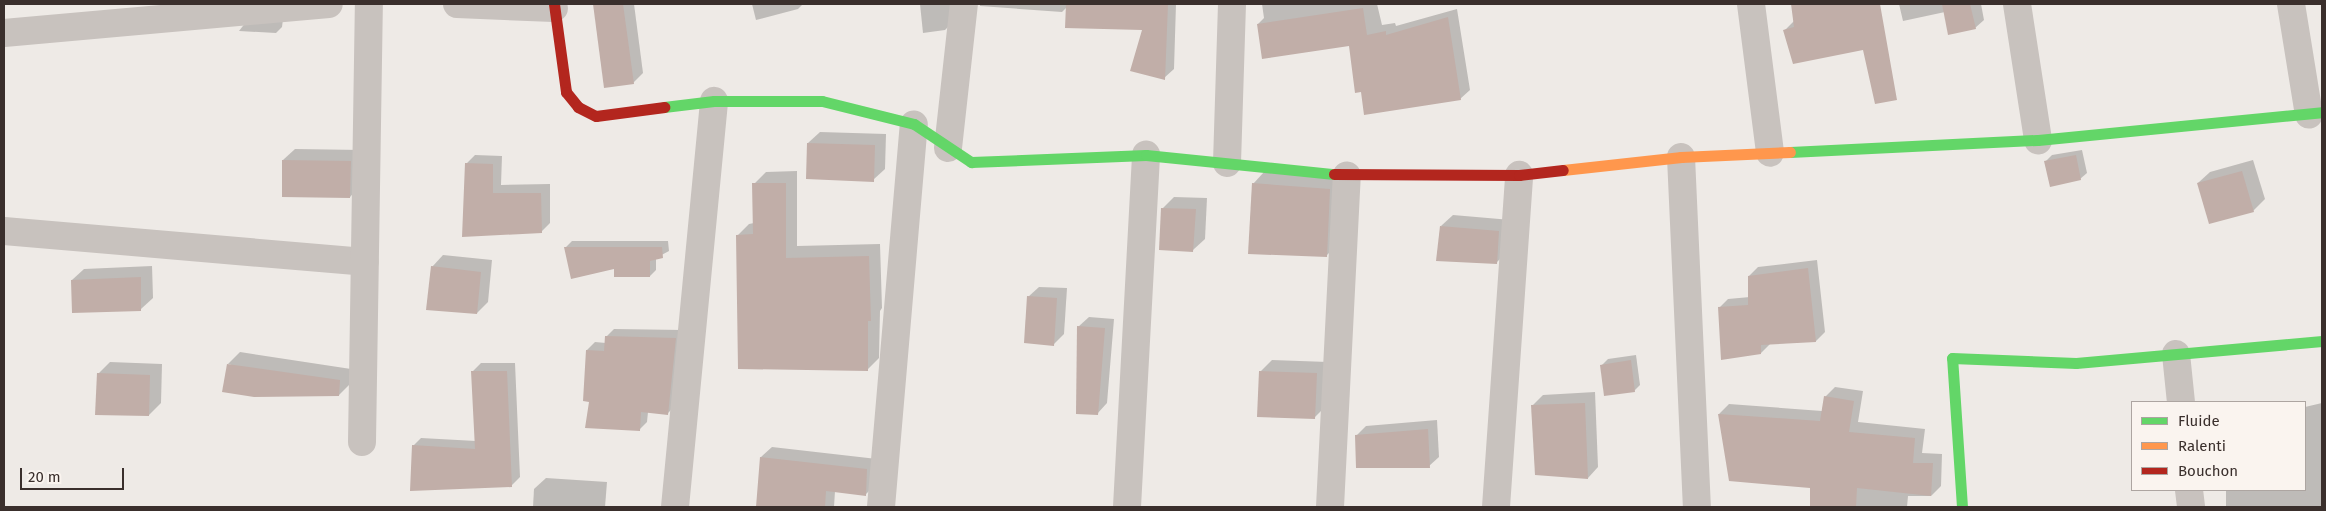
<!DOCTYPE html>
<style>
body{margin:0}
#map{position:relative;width:2326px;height:511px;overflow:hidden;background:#eeeae6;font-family:"Fira Sans",sans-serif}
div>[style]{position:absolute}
.shadow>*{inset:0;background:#0003}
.building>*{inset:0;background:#c1aea8}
.street>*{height:28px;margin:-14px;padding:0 14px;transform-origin:14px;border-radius:14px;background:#c8c2be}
.fast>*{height:11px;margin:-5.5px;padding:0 5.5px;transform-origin:5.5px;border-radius:5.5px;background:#63d668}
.slow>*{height:11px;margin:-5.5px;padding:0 5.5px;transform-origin:5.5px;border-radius:5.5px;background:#ff974d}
.jam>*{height:11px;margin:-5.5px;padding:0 5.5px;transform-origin:5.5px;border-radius:5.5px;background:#b3261e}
span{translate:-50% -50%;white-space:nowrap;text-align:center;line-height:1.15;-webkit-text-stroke:4.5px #faf4ef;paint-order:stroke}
.frame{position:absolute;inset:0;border:5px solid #3a2f2c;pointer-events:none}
.legend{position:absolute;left:2131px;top:401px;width:175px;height:90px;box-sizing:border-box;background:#faf4ef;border:1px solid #ada5a1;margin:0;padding:6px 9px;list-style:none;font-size:15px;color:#3a2f2c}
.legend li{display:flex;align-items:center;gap:10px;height:25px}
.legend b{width:25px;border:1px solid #ada5a1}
.scale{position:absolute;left:20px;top:468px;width:104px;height:22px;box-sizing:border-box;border:2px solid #3a2f2c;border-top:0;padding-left:6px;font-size:15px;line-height:18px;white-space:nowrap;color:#3a2f2c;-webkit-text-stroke:4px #faf4ef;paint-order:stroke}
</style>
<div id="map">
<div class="shadow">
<div style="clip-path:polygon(594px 4px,634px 4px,643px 73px,633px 83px,605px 86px)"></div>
<div style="clip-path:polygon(752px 4px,803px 4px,798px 9px,756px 20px)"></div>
<div style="clip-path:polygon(920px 4px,954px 4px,953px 22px,945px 30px,923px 33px)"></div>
<div style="clip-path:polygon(980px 4px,1070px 4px,1062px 12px,980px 6px)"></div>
<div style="clip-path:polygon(1117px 4px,1176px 4px,1174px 69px,1164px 78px,1143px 29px,1116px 28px)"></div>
<div style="clip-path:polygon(1262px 4px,1377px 4px,1382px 25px,1395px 23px,1396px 26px,1457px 9px,1470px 90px,1460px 99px,1362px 90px,1350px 45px,1258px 24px,1264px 18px)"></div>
<div style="clip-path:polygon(1792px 4px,1841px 4px,1848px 43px,1785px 30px,1794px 21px)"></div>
<div style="clip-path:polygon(1899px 4px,1981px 4px,1984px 20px,1975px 28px,1945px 12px,1903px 21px)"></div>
<div style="clip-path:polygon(283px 19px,282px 27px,276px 33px,239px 31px,246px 22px)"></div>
<div style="clip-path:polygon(820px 132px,886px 134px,885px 169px,873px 180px,808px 143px)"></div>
<div style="clip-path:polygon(295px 149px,362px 150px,361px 185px,350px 197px,283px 160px)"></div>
<div style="clip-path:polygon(2082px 150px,2087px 173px,2080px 179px,2046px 161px,2052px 155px)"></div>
<div style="clip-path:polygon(475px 155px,502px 156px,501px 185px,550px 184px,550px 223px,541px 232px,463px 235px,466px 164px)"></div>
<div style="clip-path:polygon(2253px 160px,2265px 199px,2253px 211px,2198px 183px,2210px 172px)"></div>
<div style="clip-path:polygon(797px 171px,797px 246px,880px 244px,882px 308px,880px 311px,879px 358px,867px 370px,737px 236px,749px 224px,754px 223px,754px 184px,766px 172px)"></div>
<div style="clip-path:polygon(1264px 172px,1341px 178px,1338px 244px,1326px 256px,1253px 184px)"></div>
<div style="clip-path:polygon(1174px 197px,1207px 198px,1205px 239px,1193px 250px,1163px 208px)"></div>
<div style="clip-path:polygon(1453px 215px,1511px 220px,1508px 251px,1497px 262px,1441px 226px)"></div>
<div style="clip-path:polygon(572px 241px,668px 241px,669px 251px,656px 258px,656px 270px,650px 276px,615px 268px,572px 278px,566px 247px)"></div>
<div style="clip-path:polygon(443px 255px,492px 260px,488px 302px,477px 313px,432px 267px)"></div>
<div style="clip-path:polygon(1817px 260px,1825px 332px,1816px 341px,1770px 344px,1761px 353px,1719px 308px,1728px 299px,1750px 297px,1749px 276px,1758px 267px)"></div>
<div style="clip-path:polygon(152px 266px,153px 298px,141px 309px,72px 280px,84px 269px)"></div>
<div style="clip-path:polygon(1039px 287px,1067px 288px,1064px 334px,1054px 344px,1028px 297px)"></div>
<div style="clip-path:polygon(1089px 317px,1114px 319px,1107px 403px,1097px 414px,1078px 327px)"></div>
<div style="clip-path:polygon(614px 329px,683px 330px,676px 405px,668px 413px,648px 412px,647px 422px,639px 430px,591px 400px,587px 350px,595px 342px,606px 343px,606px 337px)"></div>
<div style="clip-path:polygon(240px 352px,351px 369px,351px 383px,339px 395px,228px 364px)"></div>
<div style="clip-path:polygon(1636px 355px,1640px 385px,1634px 391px,1602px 365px,1608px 359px)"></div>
<div style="clip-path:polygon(1272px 360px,1328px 362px,1326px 406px,1314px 418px,1260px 372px)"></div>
<div style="clip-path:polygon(110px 362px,162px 364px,161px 403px,149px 415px,98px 374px)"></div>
<div style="clip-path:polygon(481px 363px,515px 363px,520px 477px,511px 486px,413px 446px,421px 438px,476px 441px,472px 372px)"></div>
<div style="clip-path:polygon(1835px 387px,1863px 391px,1858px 422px,1925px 429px,1922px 453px,1942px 454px,1941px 486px,1931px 496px,1908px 496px,1907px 507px,1811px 507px,1812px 486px,1730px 480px,1719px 414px,1729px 404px,1822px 411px,1825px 397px)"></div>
<div style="clip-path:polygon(1595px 392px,1598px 467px,1588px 478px,1532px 406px,1543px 395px)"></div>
<div style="clip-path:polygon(2322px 403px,2322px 507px,2226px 507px,2226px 490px,2305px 490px,2305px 407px)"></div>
<div style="clip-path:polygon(1437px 420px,1439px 457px,1429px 466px,1357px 435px,1366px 426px)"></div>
<div style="clip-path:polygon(772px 447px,877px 459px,876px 484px,866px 494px,835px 491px,834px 507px,757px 507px,761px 457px)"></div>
<div style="clip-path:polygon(546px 478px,607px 482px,605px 507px,533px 507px,534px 489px)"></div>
</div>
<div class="building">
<div style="clip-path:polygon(593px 4px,623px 4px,634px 84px,604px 88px)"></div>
<div style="clip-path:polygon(1066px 4px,1168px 4px,1165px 80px,1130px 71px,1142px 30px,1065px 28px)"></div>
<div style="clip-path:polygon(1791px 4px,1880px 4px,1897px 100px,1875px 104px,1863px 50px,1793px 64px,1783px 30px,1794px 27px)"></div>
<div style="clip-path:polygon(1942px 4px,1970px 4px,1976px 29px,1948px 35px)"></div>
<div style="clip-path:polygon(1363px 8px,1367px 35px,1386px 31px,1386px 35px,1448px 17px,1461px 100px,1364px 115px,1361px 92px,1355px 93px,1349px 46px,1262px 59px,1257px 24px)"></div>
<div style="clip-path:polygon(807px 143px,875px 145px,874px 182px,806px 179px)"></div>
<div style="clip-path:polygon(2076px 155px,2081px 180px,2050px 187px,2044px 161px)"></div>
<div style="clip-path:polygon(282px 160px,351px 161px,350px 198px,282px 197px)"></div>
<div style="clip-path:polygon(465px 163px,493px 164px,493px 193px,541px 193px,542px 233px,462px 237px)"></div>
<div style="clip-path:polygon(2242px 171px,2254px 212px,2209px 224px,2197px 183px)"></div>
<div style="clip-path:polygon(752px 183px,786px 183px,786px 258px,869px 256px,871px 321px,868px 321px,868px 371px,738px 369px,736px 235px,753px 234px)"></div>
<div style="clip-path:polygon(1252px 183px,1330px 189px,1327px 257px,1248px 254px)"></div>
<div style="clip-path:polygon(1161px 208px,1196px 209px,1193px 252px,1159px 250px)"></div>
<div style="clip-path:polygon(1440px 226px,1499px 231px,1497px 264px,1436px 261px)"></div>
<div style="clip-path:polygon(564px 247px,662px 247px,663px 258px,650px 261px,650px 277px,614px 277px,614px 269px,571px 279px)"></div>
<div style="clip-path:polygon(431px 266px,481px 272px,477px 314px,426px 310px)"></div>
<div style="clip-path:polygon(1808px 268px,1816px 342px,1761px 345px,1761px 354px,1721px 360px,1718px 307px,1748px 305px,1748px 276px)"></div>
<div style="clip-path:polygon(141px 277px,141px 311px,72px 313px,71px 280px)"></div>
<div style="clip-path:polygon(1027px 296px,1057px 298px,1054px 346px,1024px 343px)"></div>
<div style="clip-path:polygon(1077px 326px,1105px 328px,1098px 415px,1076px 414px)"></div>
<div style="clip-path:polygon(605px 336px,676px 338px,668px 415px,641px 412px,640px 431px,585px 428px,589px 402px,583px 401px,586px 350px,604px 351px)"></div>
<div style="clip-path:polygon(1631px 360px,1635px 392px,1604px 396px,1600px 365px)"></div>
<div style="clip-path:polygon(227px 364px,340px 380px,339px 396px,254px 397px,222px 392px)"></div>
<div style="clip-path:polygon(471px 371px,507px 371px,512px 487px,410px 491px,412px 445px,475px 449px)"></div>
<div style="clip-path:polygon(1259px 371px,1317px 373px,1315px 419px,1257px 417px)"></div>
<div style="clip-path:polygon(97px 373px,150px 375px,149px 416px,95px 415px)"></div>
<div style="clip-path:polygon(1824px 396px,1854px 401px,1849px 432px,1915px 438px,1913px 463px,1933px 463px,1931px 496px,1857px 488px,1856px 507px,1810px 507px,1810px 488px,1729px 481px,1718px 414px,1820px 421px)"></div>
<div style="clip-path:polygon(1585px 403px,1588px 479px,1535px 475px,1531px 405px)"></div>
<div style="clip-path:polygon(1428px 429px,1430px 468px,1356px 468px,1355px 435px)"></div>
<div style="clip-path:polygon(760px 457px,867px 469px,866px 496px,826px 491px,825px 507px,756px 507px)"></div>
</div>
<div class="street">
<div style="left:457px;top:4px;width:97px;rotate:2.4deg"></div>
<div style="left:1751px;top:4px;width:150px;rotate:82.7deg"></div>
<div style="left:2017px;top:4px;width:138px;rotate:81.2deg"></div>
<div style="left:2291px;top:4px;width:112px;rotate:80.8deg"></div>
<div style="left:4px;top:33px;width:326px;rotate:-5.1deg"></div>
<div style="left:948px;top:148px;width:145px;rotate:-83.7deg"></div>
<div style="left:1681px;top:157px;width:350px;rotate:87.4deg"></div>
<div style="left:1227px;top:163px;width:159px;rotate:-88.2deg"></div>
<div style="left:4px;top:231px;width:362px;rotate:4.9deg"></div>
<div style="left:2176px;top:354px;width:48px;rotate:84.1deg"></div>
<div style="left:362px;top:442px;width:438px;rotate:-89.1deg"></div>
<div style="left:2189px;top:490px;width:17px;rotate:83deg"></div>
<div style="left:675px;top:507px;width:408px;rotate:-84.5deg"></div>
<div style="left:881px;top:507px;width:384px;rotate:-85.1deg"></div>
<div style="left:1127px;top:507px;width:353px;rotate:-86.9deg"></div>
<div style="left:1330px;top:507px;width:332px;rotate:-87.1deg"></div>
<div style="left:1496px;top:507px;width:333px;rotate:-86deg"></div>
</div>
<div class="fast">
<div style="left:664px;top:107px;width:50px;rotate:-6.8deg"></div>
<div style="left:714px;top:101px;width:108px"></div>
<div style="left:822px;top:101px;width:95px;rotate:14deg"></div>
<div style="left:914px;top:124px;width:69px;rotate:33.7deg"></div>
<div style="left:971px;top:162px;width:175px;rotate:-2.3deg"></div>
<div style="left:1146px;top:155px;width:189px;rotate:5.8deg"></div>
<div style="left:1790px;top:152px;width:248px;rotate:-2.8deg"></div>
<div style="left:2038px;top:140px;width:285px;rotate:-5.6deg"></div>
<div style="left:1962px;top:507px;width:149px;rotate:-93.8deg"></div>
<div style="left:1952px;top:358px;width:124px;rotate:2.3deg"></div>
<div style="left:2076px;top:363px;width:247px;rotate:-5.1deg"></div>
</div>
<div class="slow">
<div style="left:1563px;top:170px;width:119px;rotate:-6.3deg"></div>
<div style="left:1681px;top:157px;width:109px;rotate:-2.6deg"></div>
</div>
<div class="jam">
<div style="left:554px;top:4px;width:89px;rotate:82.2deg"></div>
<div style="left:566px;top:92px;width:19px;rotate:51deg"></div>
<div style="left:578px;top:107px;width:20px;rotate:27deg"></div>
<div style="left:596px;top:116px;width:69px;rotate:-7.5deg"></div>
<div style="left:1334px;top:174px;width:185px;rotate:0.3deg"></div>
<div style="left:1519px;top:175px;width:44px;rotate:-6.5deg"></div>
</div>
<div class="frame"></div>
<ul class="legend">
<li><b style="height:6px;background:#63d668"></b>Fluide</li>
<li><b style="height:6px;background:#ff974d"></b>Ralenti</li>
<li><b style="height:6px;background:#b3261e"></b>Bouchon</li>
</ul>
<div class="scale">20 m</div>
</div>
